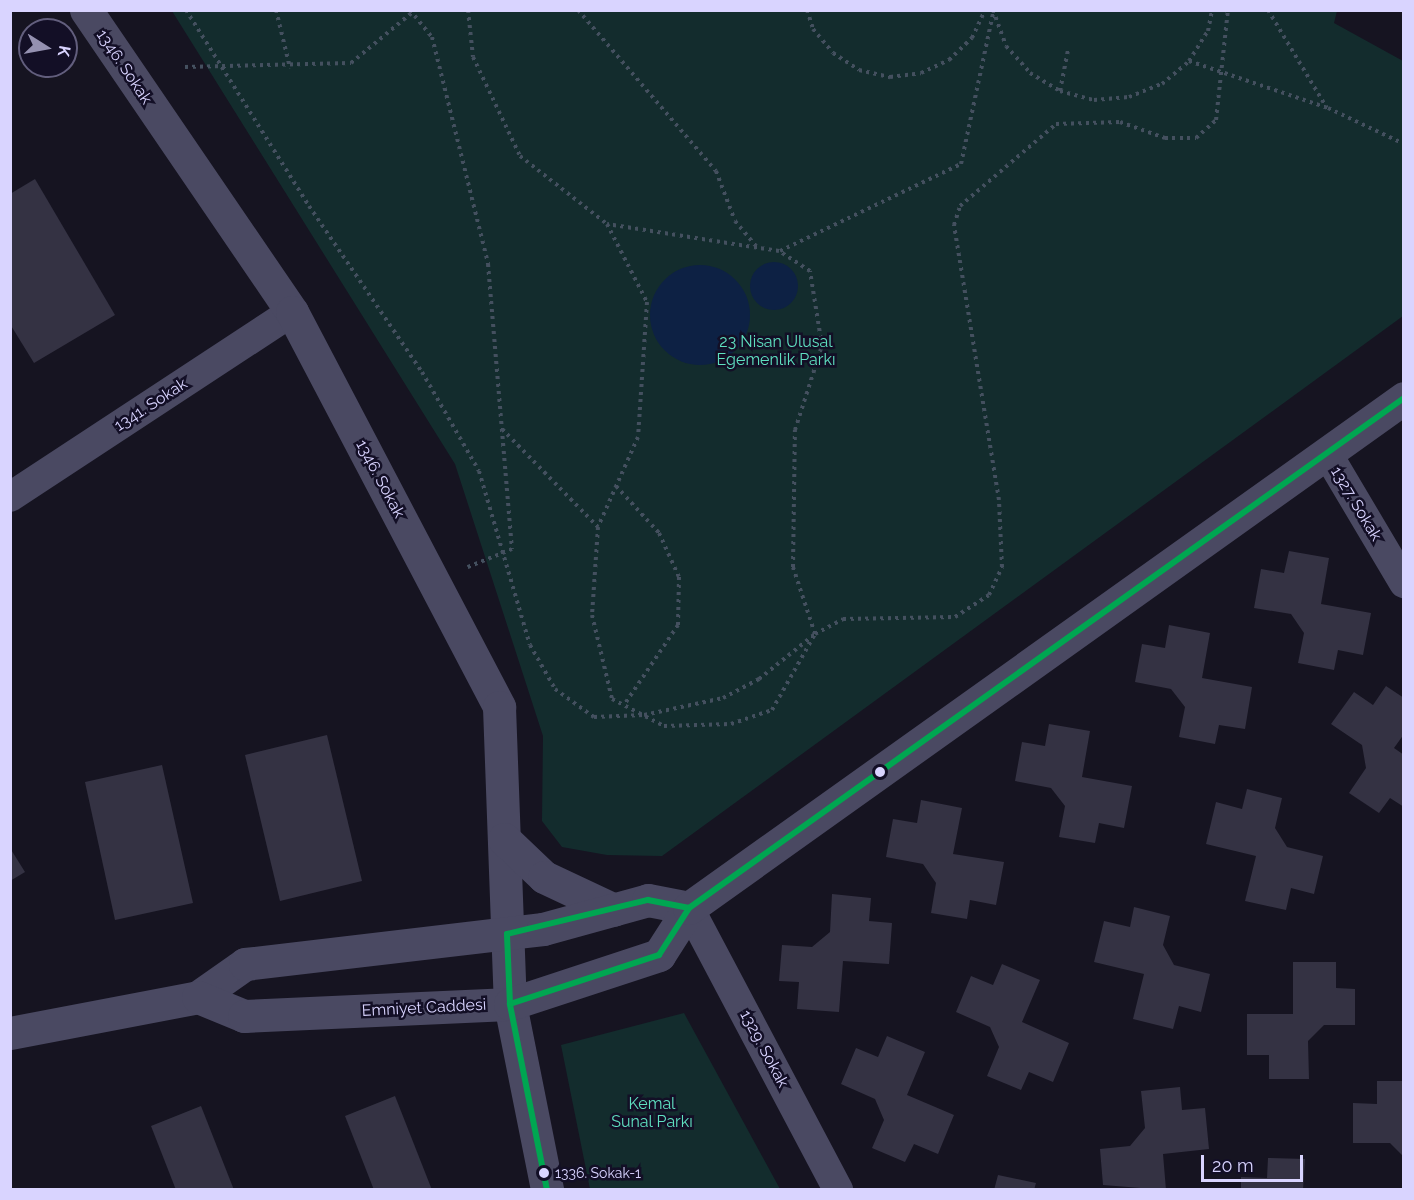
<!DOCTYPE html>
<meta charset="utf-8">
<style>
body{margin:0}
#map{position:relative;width:1414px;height:1200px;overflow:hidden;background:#161421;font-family:Raleway,sans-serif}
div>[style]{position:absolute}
.green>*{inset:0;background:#132c2d}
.water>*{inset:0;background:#0d2144}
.round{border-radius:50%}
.building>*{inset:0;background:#343243}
.path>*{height:4px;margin-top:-2px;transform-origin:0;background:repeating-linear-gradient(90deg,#44505f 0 3px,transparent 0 7.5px)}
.minor>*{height:30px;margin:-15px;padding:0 15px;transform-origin:15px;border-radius:15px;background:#4a4962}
.tertiary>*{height:33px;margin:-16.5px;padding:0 16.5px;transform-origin:16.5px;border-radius:16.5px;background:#4a4962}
.bus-1>*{height:6px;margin:-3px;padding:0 3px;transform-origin:3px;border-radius:3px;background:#00a651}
.dots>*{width:16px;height:16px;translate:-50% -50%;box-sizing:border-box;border:3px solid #130f26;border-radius:50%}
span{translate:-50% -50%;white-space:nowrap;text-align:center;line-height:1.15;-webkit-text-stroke:5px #130f26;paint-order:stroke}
.bus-label{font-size:14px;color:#d9d4ff}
.left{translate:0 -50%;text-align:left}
.street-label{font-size:16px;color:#d9d4ff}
.park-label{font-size:16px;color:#5fe0c0}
.frame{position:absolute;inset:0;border:12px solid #d9d4ff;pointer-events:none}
.north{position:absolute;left:18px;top:18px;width:60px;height:60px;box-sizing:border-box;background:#130f26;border:2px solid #625e7d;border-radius:50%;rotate:101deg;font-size:16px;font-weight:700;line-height:24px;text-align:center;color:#d9d4ff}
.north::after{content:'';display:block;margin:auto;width:21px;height:27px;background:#9591b1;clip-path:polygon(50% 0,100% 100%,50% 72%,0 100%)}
.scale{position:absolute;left:1201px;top:1155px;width:102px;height:27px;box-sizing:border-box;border:3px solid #d9d4ff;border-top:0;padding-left:8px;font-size:18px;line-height:21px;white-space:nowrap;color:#d9d4ff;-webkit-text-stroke:4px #130f26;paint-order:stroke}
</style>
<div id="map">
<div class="green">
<div style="clip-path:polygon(172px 11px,1337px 11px,1334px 23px,1403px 61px,1403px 316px,662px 856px,607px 855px,562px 847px,542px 821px,543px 736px,455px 464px)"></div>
<div style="clip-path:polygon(684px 1013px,780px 1189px,590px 1189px,561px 1045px)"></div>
</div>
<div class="water">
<div class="round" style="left:750px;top:262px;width:48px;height:48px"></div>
<div class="round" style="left:650px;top:265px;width:100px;height:100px"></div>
</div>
<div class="building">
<div style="clip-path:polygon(35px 179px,115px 315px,34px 363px,10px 324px,10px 194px)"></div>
<div style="clip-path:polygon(1289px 551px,1329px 558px,1321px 604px,1371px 613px,1363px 655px,1338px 650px,1334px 670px,1298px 663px,1304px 633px,1291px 614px,1254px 608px,1261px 569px,1284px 573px)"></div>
<div style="clip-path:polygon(1169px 625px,1210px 633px,1202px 678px,1252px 687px,1245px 729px,1219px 725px,1215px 744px,1179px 737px,1185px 707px,1171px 689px,1135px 682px,1142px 644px,1165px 648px)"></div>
<div style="clip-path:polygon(1386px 686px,1404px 698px,1404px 734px,1394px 748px,1404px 755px,1404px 807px,1390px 798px,1379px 813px,1349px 793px,1366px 768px,1362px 745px,1331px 724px,1354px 692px,1373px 705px)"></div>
<div style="clip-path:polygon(1049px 724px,1090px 731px,1082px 777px,1132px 786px,1124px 828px,1099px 823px,1095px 843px,1059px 837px,1065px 806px,1051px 788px,1015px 781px,1022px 742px,1045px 746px)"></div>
<div style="clip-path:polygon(327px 735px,362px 881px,280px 901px,245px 755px)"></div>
<div style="clip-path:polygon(162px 765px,193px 903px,115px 920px,85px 782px)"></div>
<div style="clip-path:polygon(1247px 789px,1282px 798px,1275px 828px,1287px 847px,1323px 856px,1314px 894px,1291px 888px,1286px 910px,1245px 901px,1256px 856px,1206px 844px,1216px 802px,1242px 809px)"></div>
<div style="clip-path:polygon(921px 800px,962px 808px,953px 854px,1004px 862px,996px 905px,970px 900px,967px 919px,931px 913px,936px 883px,923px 864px,886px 857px,893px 819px,917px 823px)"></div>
<div style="clip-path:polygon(10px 848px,25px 872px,10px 881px)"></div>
<div style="clip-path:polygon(832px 894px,871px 898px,869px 921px,892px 923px,889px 964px,843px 961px,839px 1012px,797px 1009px,799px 982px,779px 981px,782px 945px,812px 947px,830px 932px)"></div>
<div style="clip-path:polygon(1134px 907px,1170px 916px,1163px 945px,1174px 965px,1210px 974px,1201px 1012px,1179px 1006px,1173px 1029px,1133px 1019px,1144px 974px,1094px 962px,1104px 921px,1130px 927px)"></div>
<div style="clip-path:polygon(1293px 962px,1336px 962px,1336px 988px,1355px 989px,1355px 1025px,1324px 1025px,1308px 1041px,1309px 1079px,1269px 1079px,1269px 1055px,1247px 1055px,1247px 1014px,1293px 1014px)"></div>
<div style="clip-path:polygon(1002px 964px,1040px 980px,1022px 1022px,1069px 1043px,1053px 1082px,1029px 1072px,1021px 1090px,987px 1076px,999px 1047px,990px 1027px,956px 1012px,971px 976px,993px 985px)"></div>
<div style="clip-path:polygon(887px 1036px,925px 1052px,907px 1095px,954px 1115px,938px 1154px,914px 1144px,905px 1162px,872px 1148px,884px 1120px,875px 1099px,841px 1084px,856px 1048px,878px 1057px)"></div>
<div style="clip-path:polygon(1377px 1081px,1404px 1081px,1404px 1157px,1390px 1143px,1353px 1143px,1353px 1103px,1377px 1104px)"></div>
<div style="clip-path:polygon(1180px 1087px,1182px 1110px,1205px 1108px,1209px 1149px,1163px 1154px,1166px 1190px,1103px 1185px,1100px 1149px,1130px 1146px,1145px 1128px,1141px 1091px)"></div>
<div style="clip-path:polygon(395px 1096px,432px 1190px,374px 1190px,345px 1116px)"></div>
<div style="clip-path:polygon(201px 1106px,234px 1190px,176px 1190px,151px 1126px)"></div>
<div style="clip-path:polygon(1268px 1158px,1305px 1159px,1303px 1190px,1241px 1190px,1241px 1177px,1267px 1178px)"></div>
<div style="clip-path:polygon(998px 1175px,1036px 1183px,1034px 1190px,994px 1190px)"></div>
</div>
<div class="path">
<div style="left:186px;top:10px;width:231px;rotate:57.9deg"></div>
<div style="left:309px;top:206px;width:201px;rotate:55.8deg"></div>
<div style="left:422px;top:372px;width:114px;rotate:60.1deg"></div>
<div style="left:479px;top:471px;width:181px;rotate:73.7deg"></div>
<div style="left:530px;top:645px;width:51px;rotate:60.4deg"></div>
<div style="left:555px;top:689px;width:48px;rotate:35.7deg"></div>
<div style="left:594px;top:717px;width:50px;rotate:-2.3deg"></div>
<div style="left:644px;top:715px;width:81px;rotate:-12.1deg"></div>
<div style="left:723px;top:698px;width:41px;rotate:-27.8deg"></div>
<div style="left:759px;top:679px;width:72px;rotate:-38.8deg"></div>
<div style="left:815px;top:634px;width:32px;rotate:-28deg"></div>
<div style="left:843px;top:619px;width:112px;rotate:-1deg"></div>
<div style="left:955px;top:617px;width:40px;rotate:-32.9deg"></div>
<div style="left:989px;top:595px;width:31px;rotate:-65deg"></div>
<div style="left:1002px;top:567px;width:67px;rotate:-92.6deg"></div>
<div style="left:999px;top:500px;width:279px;rotate:-99.3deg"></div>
<div style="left:954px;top:225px;width:20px;rotate:-72deg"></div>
<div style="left:960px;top:206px;width:126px;rotate:-40.5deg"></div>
<div style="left:1056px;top:124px;width:64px;rotate:-1.8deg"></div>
<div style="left:1120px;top:122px;width:48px;rotate:19.6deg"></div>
<div style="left:1165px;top:138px;width:31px"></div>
<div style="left:1196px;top:138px;width:27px;rotate:-42deg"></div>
<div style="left:1216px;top:120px;width:111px;rotate:-83.8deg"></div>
<div style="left:276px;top:10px;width:60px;rotate:76.4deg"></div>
<div style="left:410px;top:10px;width:35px;rotate:51deg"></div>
<div style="left:432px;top:37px;width:234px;rotate:76.1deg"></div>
<div style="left:488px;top:264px;width:286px;rotate:85.2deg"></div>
<div style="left:512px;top:549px;width:48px;rotate:157.8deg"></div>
<div style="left:468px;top:10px;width:47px;rotate:83.9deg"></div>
<div style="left:473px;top:57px;width:110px;rotate:64.6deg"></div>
<div style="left:520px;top:156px;width:110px;rotate:38deg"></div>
<div style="left:607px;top:224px;width:88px;rotate:62.9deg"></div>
<div style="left:647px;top:302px;width:135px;rotate:93.8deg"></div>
<div style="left:638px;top:437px;width:98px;rotate:114deg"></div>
<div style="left:598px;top:527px;width:88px;rotate:93.9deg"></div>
<div style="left:592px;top:615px;width:86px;rotate:76.6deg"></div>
<div style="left:612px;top:699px;width:59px;rotate:27.4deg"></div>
<div style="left:664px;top:726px;width:67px;rotate:-1.7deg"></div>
<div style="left:731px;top:724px;width:43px;rotate:-18.9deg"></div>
<div style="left:772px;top:710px;width:87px;rotate:-60.5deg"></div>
<div style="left:815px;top:634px;width:71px;rotate:-108.2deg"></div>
<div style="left:793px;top:567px;width:137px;rotate:-89.2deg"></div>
<div style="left:795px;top:430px;width:88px;rotate:-72.2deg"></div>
<div style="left:822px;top:346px;width:76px;rotate:-99.1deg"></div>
<div style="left:810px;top:271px;width:37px;rotate:-147deg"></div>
<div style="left:779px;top:251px;width:174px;rotate:-171.1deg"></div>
<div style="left:578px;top:10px;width:212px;rotate:49.4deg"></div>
<div style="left:716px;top:171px;width:53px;rotate:69.2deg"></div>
<div style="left:735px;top:221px;width:34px;rotate:50deg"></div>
<div style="left:807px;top:10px;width:20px;rotate:72deg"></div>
<div style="left:813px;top:29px;width:31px;rotate:50deg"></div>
<div style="left:833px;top:53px;width:31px;rotate:33deg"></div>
<div style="left:859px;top:70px;width:32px;rotate:13deg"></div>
<div style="left:890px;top:77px;width:31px;rotate:-7deg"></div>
<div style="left:921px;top:73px;width:31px;rotate:-25deg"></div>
<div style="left:949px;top:60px;width:32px;rotate:-44deg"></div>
<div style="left:972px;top:38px;width:31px;rotate:-65deg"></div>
<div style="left:993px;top:10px;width:38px;rotate:70deg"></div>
<div style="left:1006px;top:46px;width:36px;rotate:48deg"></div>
<div style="left:1030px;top:73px;width:35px;rotate:31deg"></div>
<div style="left:1060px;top:91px;width:35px;rotate:15deg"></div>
<div style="left:1094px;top:100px;width:35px;rotate:-5deg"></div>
<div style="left:1129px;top:97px;width:35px;rotate:-22deg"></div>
<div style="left:1162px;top:84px;width:35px;rotate:-40deg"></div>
<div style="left:1189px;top:61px;width:36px;rotate:-58deg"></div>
<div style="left:1208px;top:31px;width:21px;rotate:-79deg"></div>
<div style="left:1268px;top:10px;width:114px;rotate:59deg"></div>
<div style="left:1189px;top:61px;width:147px;rotate:18.7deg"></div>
<div style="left:1328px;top:108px;width:84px;rotate:25.3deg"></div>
<div style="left:185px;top:67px;width:166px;rotate:-1.4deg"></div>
<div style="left:351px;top:63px;width:83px;rotate:-39.6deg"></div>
<div style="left:1060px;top:91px;width:42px;rotate:-79deg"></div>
<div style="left:780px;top:251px;width:201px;rotate:-25.7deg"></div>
<div style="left:961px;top:164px;width:154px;rotate:-78deg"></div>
<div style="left:502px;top:429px;width:137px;rotate:45.6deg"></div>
<div style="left:616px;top:486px;width:64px;rotate:47.5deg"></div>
<div style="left:659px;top:533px;width:48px;rotate:65.6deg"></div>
<div style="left:679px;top:577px;width:48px;rotate:91.2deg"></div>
<div style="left:678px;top:625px;width:97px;rotate:124deg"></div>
</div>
<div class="minor">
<div style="left:1328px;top:455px;width:149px;rotate:59.3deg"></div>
<div style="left:10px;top:497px;width:337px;rotate:-33.3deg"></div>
<div style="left:689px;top:908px;width:319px;rotate:62.1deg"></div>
</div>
<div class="tertiary">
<div style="left:86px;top:10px;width:366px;rotate:55.7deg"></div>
<div style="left:292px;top:312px;width:446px;rotate:62.3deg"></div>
<div style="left:499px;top:707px;width:297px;rotate:87.9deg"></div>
<div style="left:510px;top:1004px;width:190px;rotate:78.7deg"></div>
<div style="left:504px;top:839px;width:55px;rotate:43.5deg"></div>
<div style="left:544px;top:877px;width:77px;rotate:25.2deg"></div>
<div style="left:198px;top:997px;width:57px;rotate:-35.1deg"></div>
<div style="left:245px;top:964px;width:300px;rotate:-6.7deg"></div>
<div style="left:543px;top:929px;width:109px;rotate:-15.4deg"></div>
<div style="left:648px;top:900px;width:42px;rotate:11deg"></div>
<div style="left:10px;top:1033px;width:191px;rotate:-10.8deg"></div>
<div style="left:198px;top:997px;width:50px;rotate:22.4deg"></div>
<div style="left:244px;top:1016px;width:266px;rotate:-2.6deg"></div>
<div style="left:510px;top:1004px;width:157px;rotate:-18.2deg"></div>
<div style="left:659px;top:955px;width:56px;rotate:-57.4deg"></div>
<div style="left:689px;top:908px;width:878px;rotate:-35.5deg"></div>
</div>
<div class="bus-1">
<div style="left:510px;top:1004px;width:157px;rotate:-18.2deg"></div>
<div style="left:659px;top:955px;width:56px;rotate:-57.4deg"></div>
<div style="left:689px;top:908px;width:878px;rotate:-35.5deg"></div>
<div style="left:547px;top:1190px;width:190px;rotate:-101.3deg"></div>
<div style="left:510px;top:1004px;width:70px;rotate:-92.5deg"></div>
<div style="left:507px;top:934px;width:145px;rotate:-13.6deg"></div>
<div style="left:648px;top:900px;width:42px;rotate:11deg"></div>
</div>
<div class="dots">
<div style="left:880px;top:772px;background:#d9d4ff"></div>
<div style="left:544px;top:1173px;background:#d9d4ff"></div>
</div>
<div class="bus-label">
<span class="left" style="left:555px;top:1173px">1336. Sokak-1</span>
</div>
<div class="street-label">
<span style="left:124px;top:67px;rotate:56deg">1346. Sokak</span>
<span style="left:151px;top:405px;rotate:-33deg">1341. Sokak</span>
<span style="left:380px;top:479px;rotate:62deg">1346. Sokak</span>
<span style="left:1356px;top:504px;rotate:59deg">1327. Sokak</span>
<span style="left:424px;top:1008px;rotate:-3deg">Emniyet Caddesi</span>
<span style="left:764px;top:1049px;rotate:62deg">1329. Sokak</span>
</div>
<div class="park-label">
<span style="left:776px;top:351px">23 Nisan Ulusal<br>Egemenlik Parkı</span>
<span style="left:652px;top:1113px">Kemal<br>Sunal Parkı</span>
</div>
<div class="frame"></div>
<div class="north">K</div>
<div class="scale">20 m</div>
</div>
